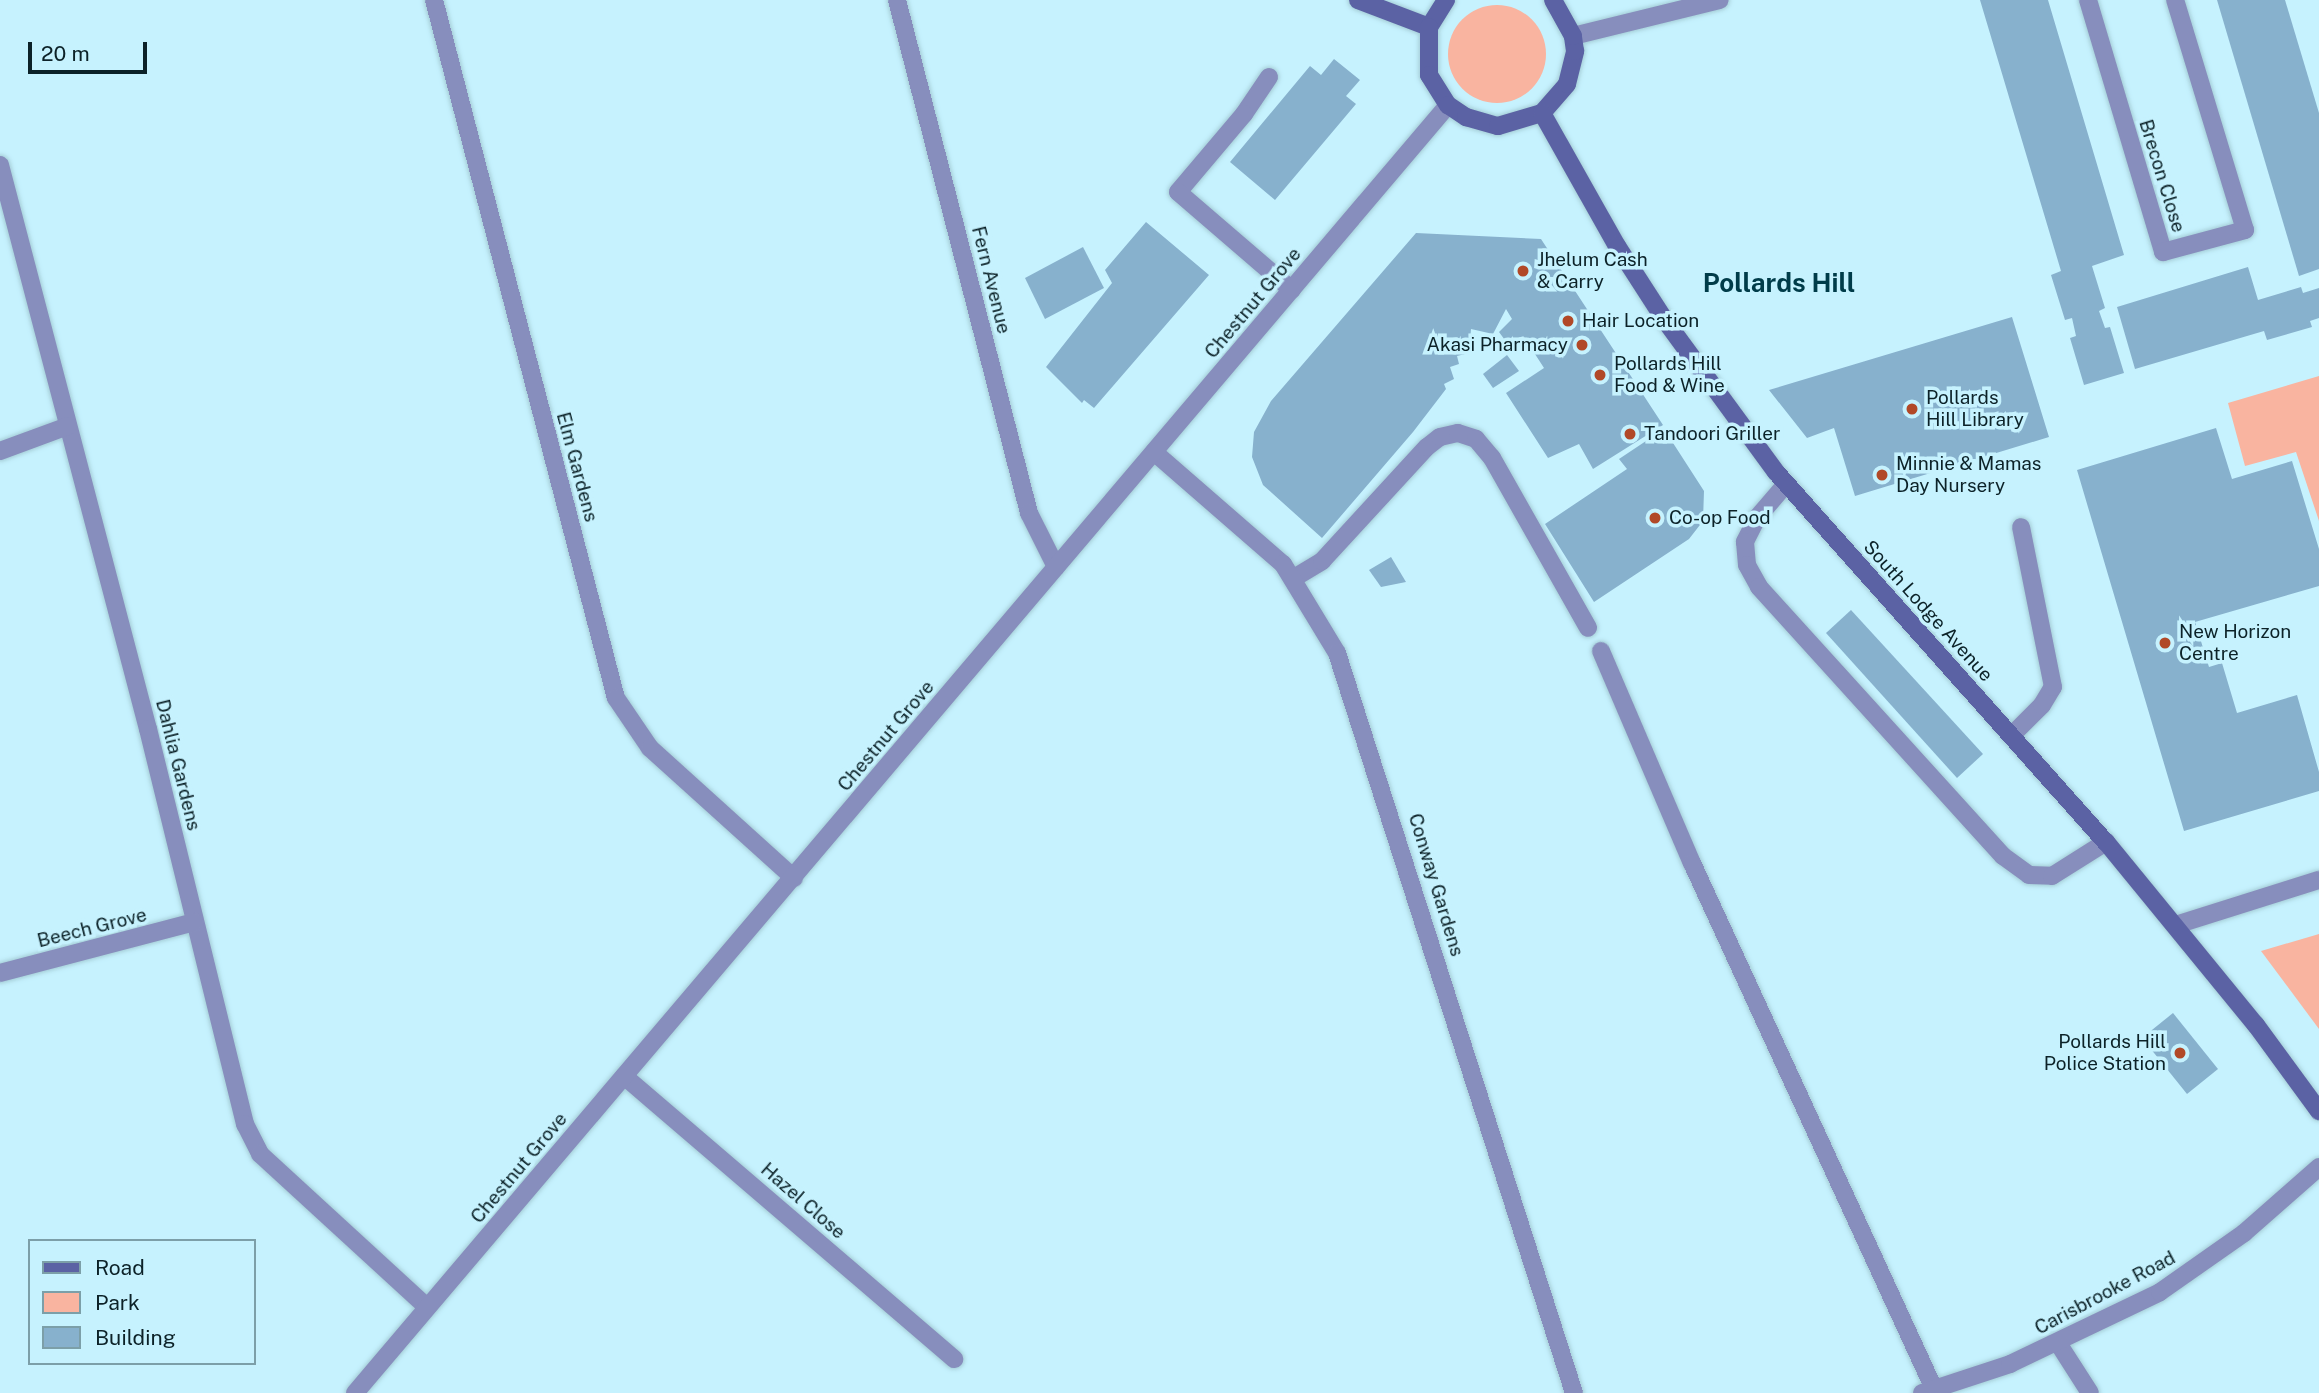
<!DOCTYPE html>
<style>
body{margin:0}
#map{position:relative;width:2319px;height:1393px;overflow:hidden;background:#c6f2fe;font-family:"Public Sans",sans-serif}
div>[style]{position:absolute}
.green>*{inset:0;background:#f9b4a0}
.round{border-radius:50%}
.building>*{inset:0;background:#87b1cd}
.roads{filter:drop-shadow(0 0 2px #a5cdd7) drop-shadow(0 0 2px #a5cdd7)}
.lane>*{height:18px;margin:-9px;padding:0 9px;transform-origin:9px;border-radius:9px;background:#878ebd}
.street>*{height:18px;margin:-9px;padding:0 9px;transform-origin:9px;border-radius:9px;background:#878ebd}
.secondary>*{height:18px;margin:-9px;padding:0 9px;transform-origin:9px;border-radius:9px;background:#5b62a4}
.dots>*{width:19px;height:19px;translate:-50% -50%;box-sizing:border-box;border:4px solid #c6f2fe;border-radius:50%}
span{translate:-50% -50%;white-space:nowrap;text-align:center;line-height:1.15;-webkit-text-stroke:7px #c6f2fe;paint-order:stroke}
.street-label{font-size:19px;color:#0c2228}
.poi-label{font-size:19px;color:#0c2228}
.left{translate:0 -50%;text-align:left}
.right{translate:-100% -50%;text-align:right}
.district-label{font-size:26px;color:#003c49;font-weight:700}
.legend{position:absolute;left:28px;top:1239px;width:228px;height:126px;box-sizing:border-box;background:#c6f2fe;border:2px solid #7c9fa8;margin:0;padding:9px 12px;list-style:none;font-size:21px;color:#0c2228}
.legend li{display:flex;align-items:center;gap:14px;height:35px}
.legend b{width:35px;border:2px solid #7c9fa8}
.scale{position:absolute;left:28px;top:42px;width:119px;height:32px;box-sizing:border-box;border:4px solid #0c2228;border-top:0;padding-left:9px;font-size:21px;line-height:24px;white-space:nowrap;color:#0c2228;-webkit-text-stroke:5px #c6f2fe;paint-order:stroke}
</style>
<div id="map">
<div class="green">
<div class="round" style="left:1448px;top:5px;width:98px;height:98px"></div>
<div style="clip-path:polygon(2319px 376px,2319px 521px,2296px 452px,2245px 466px,2228px 403px)"></div>
<div style="clip-path:polygon(2319px 934px,2319px 1029px,2261px 951px)"></div>
</div>
<div class="building">
<div style="clip-path:polygon(1980px 0,2048px 0,2124px 255px,2092px 266px,2105px 308px,2099px 311px,2105px 328px,2110px 327px,2124px 373px,2084px 385px,2070px 338px,2076px 336px,2072px 318px,2065px 320px,2051px 275px,2061px 271px)"></div>
<div style="clip-path:polygon(2217px 0,2285px 0,2319px 113px,2319px 269px,2299px 276px)"></div>
<div style="clip-path:polygon(1334px 59px,1360px 80px,1346px 96px,1356px 104px,1275px 200px,1230px 162px,1310px 66px,1321px 75px)"></div>
<div style="clip-path:polygon(1146px 222px,1209px 275px,1094px 408px,1084px 400px,1082px 403px,1046px 367px,1112px 283px,1105px 270px)"></div>
<div style="clip-path:polygon(1416px 233px,1541px 239px,1663px 425px,1593px 469px,1579px 444px,1548px 458px,1506px 393px,1544px 368px,1524px 337px,1510px 347px,1499px 332px,1512px 319px,1506px 309px,1493px 334px,1471px 329px,1469px 353px,1457px 356px,1459px 364px,1450px 367px,1454px 379px,1444px 384px,1446px 389px,1413px 432px,1322px 538px,1263px 485px,1252px 457px,1254px 432px,1271px 401px)"></div>
<div style="clip-path:polygon(1083px 247px,1104px 288px,1045px 319px,1025px 278px)"></div>
<div style="clip-path:polygon(2248px 267px,2258px 300px,2301px 287px,2303px 293px,2319px 288px,2319px 318px,2310px 321px,2312px 327px,2267px 340px,2264px 331px,2135px 369px,2117px 307px)"></div>
<div style="clip-path:polygon(2012px 317px,2049px 437px,1855px 496px,1834px 428px,1807px 438px,1769px 390px)"></div>
<div style="clip-path:polygon(1507px 355px,1519px 371px,1493px 388px,1483px 374px)"></div>
<div style="clip-path:polygon(2216px 428px,2232px 479px,2292px 461px,2319px 549px,2319px 586px,2195px 622px,2209px 667px,2222px 663px,2237px 713px,2297px 695px,2319px 772px,2319px 791px,2184px 831px,2077px 470px)"></div>
<div style="clip-path:polygon(1664px 429px,1704px 491px,1703px 521px,1689px 539px,1594px 602px,1545px 524px,1627px 469px,1619px 459px)"></div>
<div style="clip-path:polygon(1391px 557px,1406px 582px,1381px 587px,1369px 570px)"></div>
<div style="clip-path:polygon(1851px 610px,1983px 754px,1957px 778px,1826px 633px)"></div>
<div style="clip-path:polygon(2173px 1013px,2218px 1069px,2187px 1094px,2142px 1038px)"></div>
</div>
<div class="roads">
<div class="lane">
<div style="left:2088px;top:0;width:263px;rotate:73.4deg"></div>
<div style="left:2163px;top:252px;width:85px;rotate:-15deg"></div>
<div style="left:2245px;top:230px;width:240px;rotate:-106.9deg"></div>
<div style="left:1269px;top:77px;width:45px;rotate:124deg"></div>
<div style="left:1244px;top:114px;width:102px;rotate:130.2deg"></div>
<div style="left:1178px;top:192px;width:150px;rotate:40.7deg"></div>
<div style="left:1786px;top:484px;width:45px;rotate:130.5deg"></div>
<div style="left:1757px;top:518px;width:27px;rotate:117deg"></div>
<div style="left:1745px;top:542px;width:23px;rotate:85deg"></div>
<div style="left:1747px;top:565px;width:25px;rotate:61deg"></div>
<div style="left:1759px;top:587px;width:363px;rotate:47.8deg"></div>
<div style="left:2003px;top:856px;width:32px;rotate:36deg"></div>
<div style="left:2029px;top:875px;width:23px;rotate:2deg"></div>
<div style="left:2052px;top:876px;width:64px;rotate:-32.2deg"></div>
<div style="left:1294px;top:578px;width:33px;rotate:-31deg"></div>
<div style="left:1322px;top:561px;width:155px;rotate:-47.4deg"></div>
<div style="left:1427px;top:447px;width:16px;rotate:-38deg"></div>
<div style="left:1440px;top:437px;width:18px;rotate:-13deg"></div>
<div style="left:1458px;top:433px;width:19px;rotate:18deg"></div>
<div style="left:1476px;top:439px;width:25px;rotate:50deg"></div>
<div style="left:1492px;top:458px;width:195px;rotate:60.5deg"></div>
<div style="left:1601px;top:651px;width:231px;rotate:66.8deg"></div>
<div style="left:1692px;top:863px;width:579px;rotate:65.29deg"></div>
<div style="left:2012px;top:735px;width:42px;rotate:-45deg"></div>
<div style="left:2042px;top:705px;width:21px;rotate:-59deg"></div>
<div style="left:2053px;top:687px;width:163px;rotate:-101.3deg"></div>
<div style="left:2176px;top:925px;width:150px;rotate:-17.5deg"></div>
<div style="left:2058px;top:1343px;width:59px;rotate:57.4deg"></div>
</div>
<div class="street">
<div style="left:434px;top:0;width:721px;rotate:75.39deg"></div>
<div style="left:616px;top:698px;width:60px;rotate:55.8deg"></div>
<div style="left:650px;top:748px;width:194px;rotate:42.1deg"></div>
<div style="left:897px;top:0;width:530px;rotate:75.57deg"></div>
<div style="left:1029px;top:513px;width:60px;rotate:63.4deg"></div>
<div style="left:1573px;top:36px;width:151px;rotate:-13.8deg"></div>
<div style="left:0;top:165px;width:583px;rotate:75.3deg"></div>
<div style="left:148px;top:729px;width:407px;rotate:76.2deg"></div>
<div style="left:245px;top:1124px;width:34px;rotate:63deg"></div>
<div style="left:260px;top:1154px;width:226px;rotate:42.5deg"></div>
<div style="left:0;top:451px;width:72px;rotate:-20.2deg"></div>
<div style="left:1154px;top:452px;width:171px;rotate:41deg"></div>
<div style="left:1283px;top:564px;width:104px;rotate:58.8deg"></div>
<div style="left:1337px;top:653px;width:777px;rotate:72.24deg"></div>
<div style="left:0;top:973px;width:201px;rotate:-14.7deg"></div>
<div style="left:624px;top:1076px;width:435px;rotate:40.6deg"></div>
<div style="left:355px;top:1393px;width:1689px;rotate:-49.68deg"></div>
<div style="left:1922px;top:1393px;width:93px;rotate:-18.2deg"></div>
<div style="left:2010px;top:1364px;width:166px;rotate:-25.6deg"></div>
<div style="left:2160px;top:1292px;width:103px;rotate:-35.1deg"></div>
<div style="left:2244px;top:1233px;width:100px;rotate:-41.3deg"></div>
</div>
<div class="secondary">
<div style="left:1358px;top:0;width:76px;rotate:20.8deg"></div>
<div style="left:1446px;top:0;width:32px;rotate:122deg"></div>
<div style="left:1429px;top:27px;width:48px;rotate:90deg"></div>
<div style="left:1429px;top:75px;width:36px;rotate:58deg"></div>
<div style="left:1448px;top:105px;width:22px;rotate:34deg"></div>
<div style="left:1466px;top:117px;width:33px;rotate:16deg"></div>
<div style="left:1498px;top:126px;width:46px;rotate:-16.5deg"></div>
<div style="left:1542px;top:113px;width:38px;rotate:-49deg"></div>
<div style="left:1567px;top:84px;width:34px;rotate:-76deg"></div>
<div style="left:1575px;top:51px;width:15px;rotate:-98deg"></div>
<div style="left:1573px;top:36px;width:41px;rotate:-119.1deg"></div>
<div style="left:1542px;top:113px;width:153px;rotate:60.6deg"></div>
<div style="left:1617px;top:246px;width:87px;rotate:57.2deg"></div>
<div style="left:1664px;top:319px;width:190px;rotate:53.8deg"></div>
<div style="left:1776px;top:472px;width:496px;rotate:48.3deg"></div>
<div style="left:2106px;top:842px;width:237px;rotate:50.7deg"></div>
<div style="left:2256px;top:1025px;width:107px;rotate:53.8deg"></div>
</div>
</div>
<div class="dots">
<div style="left:1523px;top:271px;background:#b14928"></div>
<div style="left:1568px;top:321px;background:#b14928"></div>
<div style="left:1582px;top:345px;background:#b14928"></div>
<div style="left:1600px;top:375px;background:#b14928"></div>
<div style="left:1912px;top:409px;background:#b14928"></div>
<div style="left:1630px;top:434px;background:#b14928"></div>
<div style="left:1882px;top:475px;background:#b14928"></div>
<div style="left:1655px;top:518px;background:#b14928"></div>
<div style="left:2165px;top:643px;background:#b14928"></div>
<div style="left:2180px;top:1053px;background:#b14928"></div>
</div>
<div class="street-label">
<span style="left:2162px;top:176px;rotate:73deg">Brecon Close</span>
<span style="left:991px;top:280px;rotate:76deg">Fern Avenue</span>
<span style="left:1253px;top:303px;rotate:-50deg">Chestnut Grove</span>
<span style="left:577px;top:467px;rotate:75deg">Elm Gardens</span>
<span style="left:1928px;top:611px;rotate:48deg">South Lodge Avenue</span>
<span style="left:886px;top:736px;rotate:-50deg">Chestnut Grove</span>
<span style="left:178px;top:765px;rotate:76deg">Dahlia Gardens</span>
<span style="left:1436px;top:885px;rotate:73deg">Conway Gardens</span>
<span style="left:92px;top:928px;rotate:-14deg">Beech Grove</span>
<span style="left:519px;top:1168px;rotate:-50deg">Chestnut Grove</span>
<span style="left:803px;top:1201px;rotate:41deg">Hazel Close</span>
<span style="left:2105px;top:1293px;rotate:-28deg">Carisbrooke Road</span>
</div>
<div class="poi-label">
<span class="left" style="left:1537px;top:271px">Jhelum Cash<br>&amp; Carry</span>
<span class="left" style="left:1582px;top:321px">Hair Location</span>
<span class="right" style="left:1568px;top:345px">Akasi Pharmacy</span>
<span class="left" style="left:1614px;top:375px">Pollards Hill<br>Food &amp; Wine</span>
<span class="left" style="left:1926px;top:409px">Pollards<br>Hill Library</span>
<span class="left" style="left:1644px;top:434px">Tandoori Griller</span>
<span class="left" style="left:1896px;top:475px">Minnie &amp; Mamas<br>Day Nursery</span>
<span class="left" style="left:1669px;top:518px">Co-op Food</span>
<span class="left" style="left:2179px;top:643px">New Horizon<br>Centre</span>
<span class="right" style="left:2166px;top:1053px">Pollards Hill<br>Police Station</span>
</div>
<div class="district-label">
<span style="left:1779px;top:283px">Pollards Hill</span>
</div>
<ul class="legend">
<li><b style="height:9px;background:#5b62a4"></b>Road</li>
<li><b style="height:19px;background:#f9b4a0"></b>Park</li>
<li><b style="height:19px;background:#87b1cd"></b>Building</li>
</ul>
<div class="scale">20 m</div>
</div>
